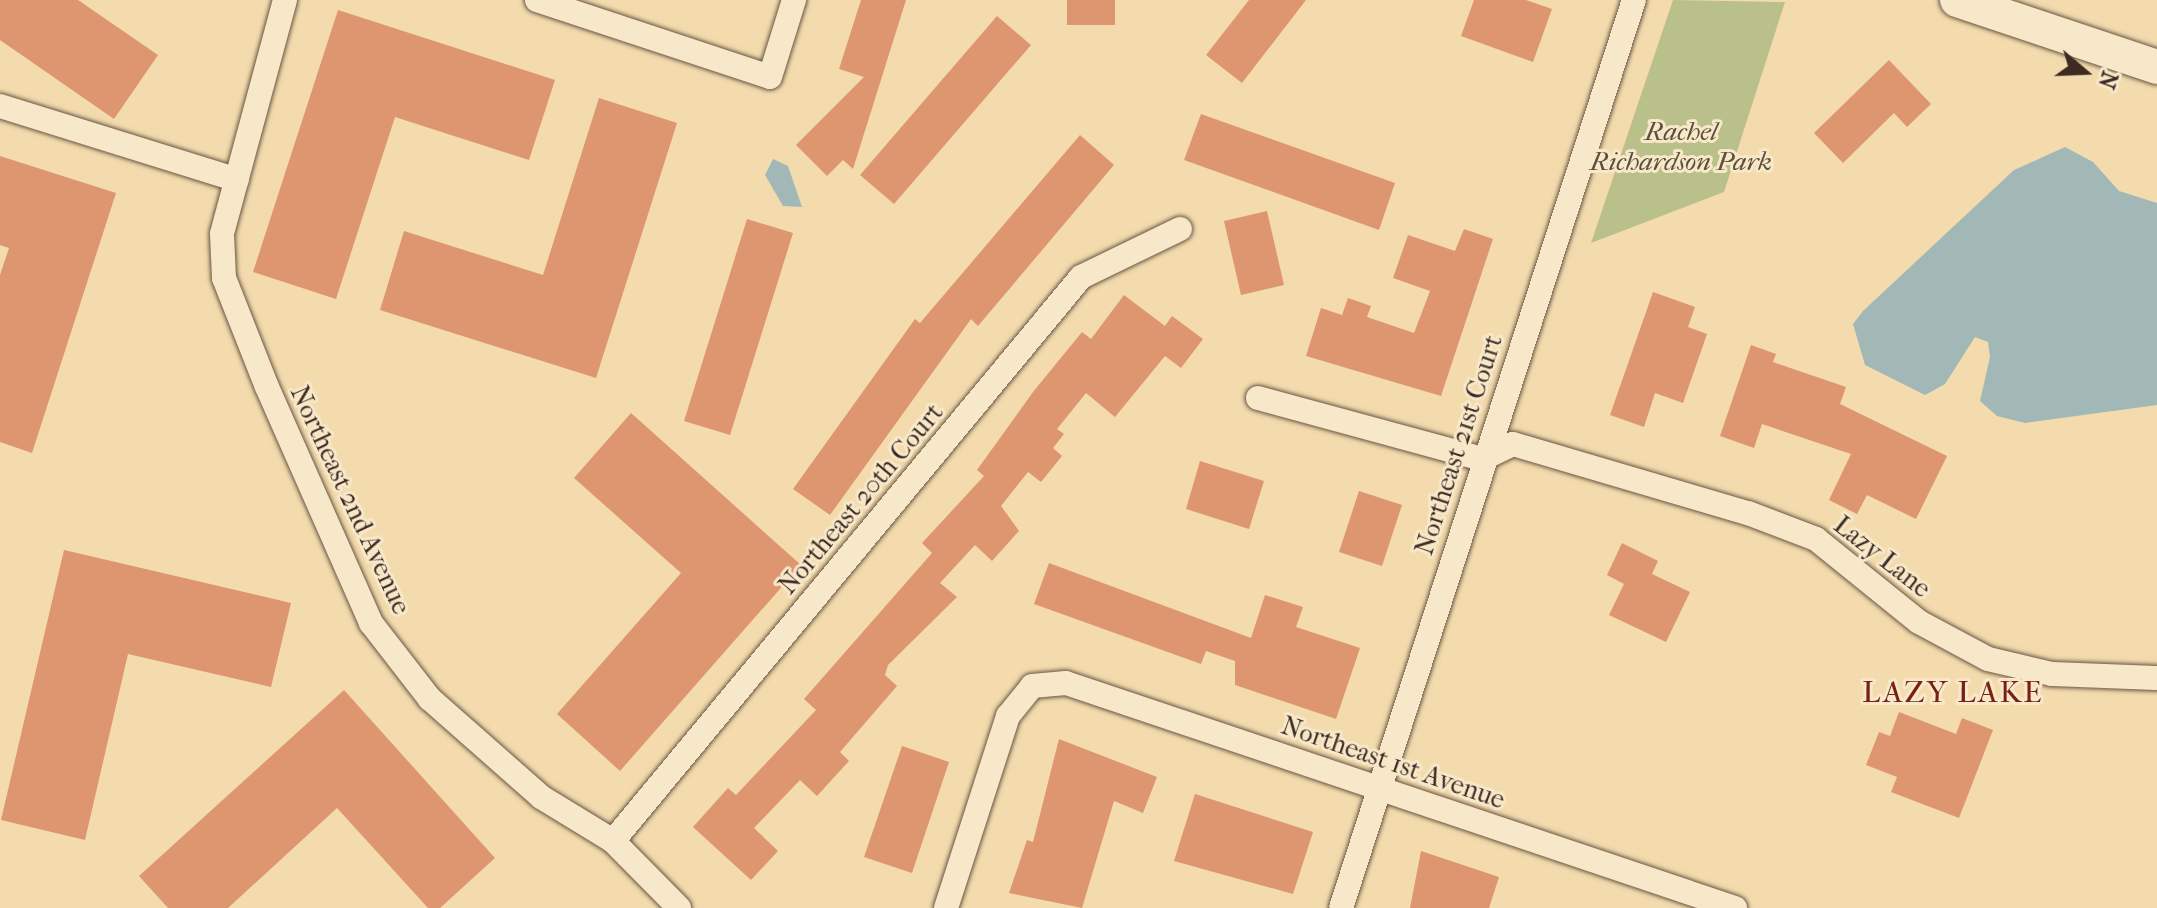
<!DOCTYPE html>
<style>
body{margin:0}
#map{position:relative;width:2157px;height:908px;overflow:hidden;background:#f3dbad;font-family:"IM FELL French Canon",serif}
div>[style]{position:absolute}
.green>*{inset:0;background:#bac08a}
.water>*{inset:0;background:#a1b8b6}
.building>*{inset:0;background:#dd9670}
.roads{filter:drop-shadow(0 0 2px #6a5645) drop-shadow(0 0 2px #6a5645)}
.minor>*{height:24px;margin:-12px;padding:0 12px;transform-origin:12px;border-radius:12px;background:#f7e8ca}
.secondary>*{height:34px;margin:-17px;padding:0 17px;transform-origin:17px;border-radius:17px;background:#f7e8ca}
span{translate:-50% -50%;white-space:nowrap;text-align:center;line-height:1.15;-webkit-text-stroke:6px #f7e8ca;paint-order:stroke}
.park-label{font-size:26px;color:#5c503c;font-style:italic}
.street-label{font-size:26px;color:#3d2a22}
.quarter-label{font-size:30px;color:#7a1f14;letter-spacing:2px}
.north{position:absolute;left:2045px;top:32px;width:80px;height:80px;-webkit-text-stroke:6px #f7e8ca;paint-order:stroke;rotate:109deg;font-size:22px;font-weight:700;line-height:32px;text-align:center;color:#3d2a22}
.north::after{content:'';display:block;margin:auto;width:28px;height:36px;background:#3d2a22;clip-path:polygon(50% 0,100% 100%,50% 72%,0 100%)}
</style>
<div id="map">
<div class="green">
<div style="clip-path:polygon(1673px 0,1785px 2px,1724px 192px,1591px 243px)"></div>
</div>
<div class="water">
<div style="clip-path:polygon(2065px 147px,2093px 162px,2119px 191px,2157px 203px,2157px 405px,2025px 423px,1997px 416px,1980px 401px,1990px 357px,1988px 342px,1975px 337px,1945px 384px,1925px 395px,1865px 365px,1853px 324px,1863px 311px,2014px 170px)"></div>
<div style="clip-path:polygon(773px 159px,788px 166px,802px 207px,783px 206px,765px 175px)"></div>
</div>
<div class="building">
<div style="clip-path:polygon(0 0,78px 0,158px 55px,114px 119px,0 40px)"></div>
<div style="clip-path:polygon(861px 0,906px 0,853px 169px,843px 160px,827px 176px,796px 145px,864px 77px,839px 69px)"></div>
<div style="clip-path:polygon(1067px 0,1115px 0,1115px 25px,1067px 25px)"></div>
<div style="clip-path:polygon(1249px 0,1306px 0,1242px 83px,1206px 55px)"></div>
<div style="clip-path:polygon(1474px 0,1526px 0,1552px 9px,1533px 62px,1461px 36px)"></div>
<div style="clip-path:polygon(338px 10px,555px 80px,529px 160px,395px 117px,336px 299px,253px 272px)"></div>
<div style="clip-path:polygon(997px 16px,1031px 45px,894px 204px,860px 175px)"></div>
<div style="clip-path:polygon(1889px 60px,1931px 104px,1907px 127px,1894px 113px,1843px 163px,1814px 133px)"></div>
<div style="clip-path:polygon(599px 98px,677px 123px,596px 378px,380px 310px,404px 231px,543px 275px)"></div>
<div style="clip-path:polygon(1201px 114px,1395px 183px,1379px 230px,1184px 160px)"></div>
<div style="clip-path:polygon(1080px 135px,1114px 165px,978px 326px,971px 319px,830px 515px,793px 489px,915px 319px,920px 323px)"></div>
<div style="clip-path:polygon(0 156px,116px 193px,32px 453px,0 442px,0 275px,9px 248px,0 245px)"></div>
<div style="clip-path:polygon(1267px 211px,1284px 285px,1241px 295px,1224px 221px)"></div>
<div style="clip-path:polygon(747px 219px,793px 233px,730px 435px,684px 421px)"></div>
<div style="clip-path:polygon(1464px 229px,1493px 239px,1441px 396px,1306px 356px,1321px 308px,1342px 315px,1348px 298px,1371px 306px,1367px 317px,1414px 333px,1430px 291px,1393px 278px,1408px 235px,1455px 251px)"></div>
<div style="clip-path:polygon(1653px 292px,1695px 307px,1688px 327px,1707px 334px,1683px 403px,1655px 393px,1644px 427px,1610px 415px)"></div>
<div style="clip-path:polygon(1124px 295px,1165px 326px,1172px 316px,1203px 339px,1181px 368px,1165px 356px,1115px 417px,1086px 393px,1057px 429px,1064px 434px,1053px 448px,1062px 456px,1041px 482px,1028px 472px,1001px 506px,1019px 531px,992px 561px,975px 545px,940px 583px,957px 597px,888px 665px,885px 675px,897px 686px,840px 752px,849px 761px,817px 796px,800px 780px,754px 828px,778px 851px,751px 880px,693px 827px,728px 788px,736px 795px,816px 710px,804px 699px,932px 553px,922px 543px,984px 476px,977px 470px,1033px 392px,1082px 332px,1091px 339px)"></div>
<div style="clip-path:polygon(1751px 345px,1776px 354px,1773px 362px,1846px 387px,1840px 404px,1947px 456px,1916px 519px,1867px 495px,1857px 514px,1829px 500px,1851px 454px,1762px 424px,1754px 448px,1720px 436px)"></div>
<div style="clip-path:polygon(631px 413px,801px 565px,620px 771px,557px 714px,681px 573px,574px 478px)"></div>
<div style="clip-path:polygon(1200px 461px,1264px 481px,1249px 529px,1186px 509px)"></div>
<div style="clip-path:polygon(1359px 491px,1402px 505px,1382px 566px,1339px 552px)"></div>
<div style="clip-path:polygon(1622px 543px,1658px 561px,1652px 574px,1690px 592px,1666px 642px,1609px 615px,1624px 584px,1607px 575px)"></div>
<div style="clip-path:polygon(64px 550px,291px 603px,271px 687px,128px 654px,85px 840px,1px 820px)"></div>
<div style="clip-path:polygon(1049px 563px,1251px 638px,1265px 595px,1303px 607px,1296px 627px,1360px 648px,1336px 719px,1235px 685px,1235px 661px,1206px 651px,1201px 664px,1034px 604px)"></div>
<div style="clip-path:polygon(344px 690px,495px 858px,440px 908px,428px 908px,337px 808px,228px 908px,168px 908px,139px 876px)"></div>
<div style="clip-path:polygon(1899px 712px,1956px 734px,1962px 718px,1993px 730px,1959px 818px,1891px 792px,1897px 777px,1866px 765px,1879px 732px,1890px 736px)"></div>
<div style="clip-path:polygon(1059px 739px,1157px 777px,1143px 813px,1114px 801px,1082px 908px,1009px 893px,1027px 840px,1033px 842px)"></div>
<div style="clip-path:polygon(902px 746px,949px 762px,912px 873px,864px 857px)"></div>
<div style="clip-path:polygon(1195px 794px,1313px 832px,1293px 894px,1174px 861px)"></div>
<div style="clip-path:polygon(1421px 851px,1499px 877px,1489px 908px,1410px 908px)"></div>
</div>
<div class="roads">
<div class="minor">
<div style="left:285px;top:0;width:242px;rotate:105.1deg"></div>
<div style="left:222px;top:234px;width:44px;rotate:87.4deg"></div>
<div style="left:224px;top:278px;width:117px;rotate:68.5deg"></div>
<div style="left:267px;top:387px;width:258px;rotate:66.2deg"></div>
<div style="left:371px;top:623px;width:96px;rotate:52.2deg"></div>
<div style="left:430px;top:699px;width:148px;rotate:41.4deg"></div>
<div style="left:541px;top:797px;width:84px;rotate:31.4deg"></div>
<div style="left:613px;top:841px;width:94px;rotate:45.4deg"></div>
<div style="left:537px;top:0;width:245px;rotate:18.3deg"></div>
<div style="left:770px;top:77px;width:81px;rotate:-72.7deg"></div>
<div style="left:0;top:106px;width:248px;rotate:17.3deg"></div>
<div style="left:1258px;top:398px;width:232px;rotate:15.2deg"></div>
<div style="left:1482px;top:459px;width:34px;rotate:-26deg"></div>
<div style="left:1513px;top:444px;width:245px;rotate:16.4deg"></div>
<div style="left:1748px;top:513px;width:73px;rotate:20.9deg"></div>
<div style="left:1816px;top:539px;width:132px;rotate:38.9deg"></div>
<div style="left:1919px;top:622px;width:78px;rotate:28.2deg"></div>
<div style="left:1988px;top:659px;width:66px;rotate:13.2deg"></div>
<div style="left:2052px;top:674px;width:105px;rotate:2.2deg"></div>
<div style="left:613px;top:841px;width:733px;rotate:-50.31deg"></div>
<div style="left:1081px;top:277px;width:110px;rotate:-25.9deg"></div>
<div style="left:946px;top:908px;width:202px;rotate:-72.1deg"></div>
<div style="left:1008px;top:716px;width:38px;rotate:-51deg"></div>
<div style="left:1032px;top:686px;width:34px;rotate:-5deg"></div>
<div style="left:1066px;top:683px;width:706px;rotate:18.59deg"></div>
<div style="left:1341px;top:908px;width:954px;rotate:-72.12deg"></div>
</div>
<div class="secondary">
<div style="left:1957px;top:0;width:211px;rotate:18.5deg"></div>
</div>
</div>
<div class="park-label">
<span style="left:1681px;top:147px">Rachel<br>Richardson Park</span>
</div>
<div class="street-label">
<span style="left:1459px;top:445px;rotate:-72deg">Northeast 21st Court</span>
<span style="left:861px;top:499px;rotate:-50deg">Northeast 20th Court</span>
<span style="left:350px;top:500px;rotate:65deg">Northeast 2nd Avenue</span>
<span style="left:1882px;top:557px;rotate:38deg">Lazy Lane</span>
<span style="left:1393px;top:763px;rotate:19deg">Northeast 1st Avenue</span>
</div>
<div class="quarter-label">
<span style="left:1953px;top:693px">LAZY LAKE</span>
</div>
<div class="north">N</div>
</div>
